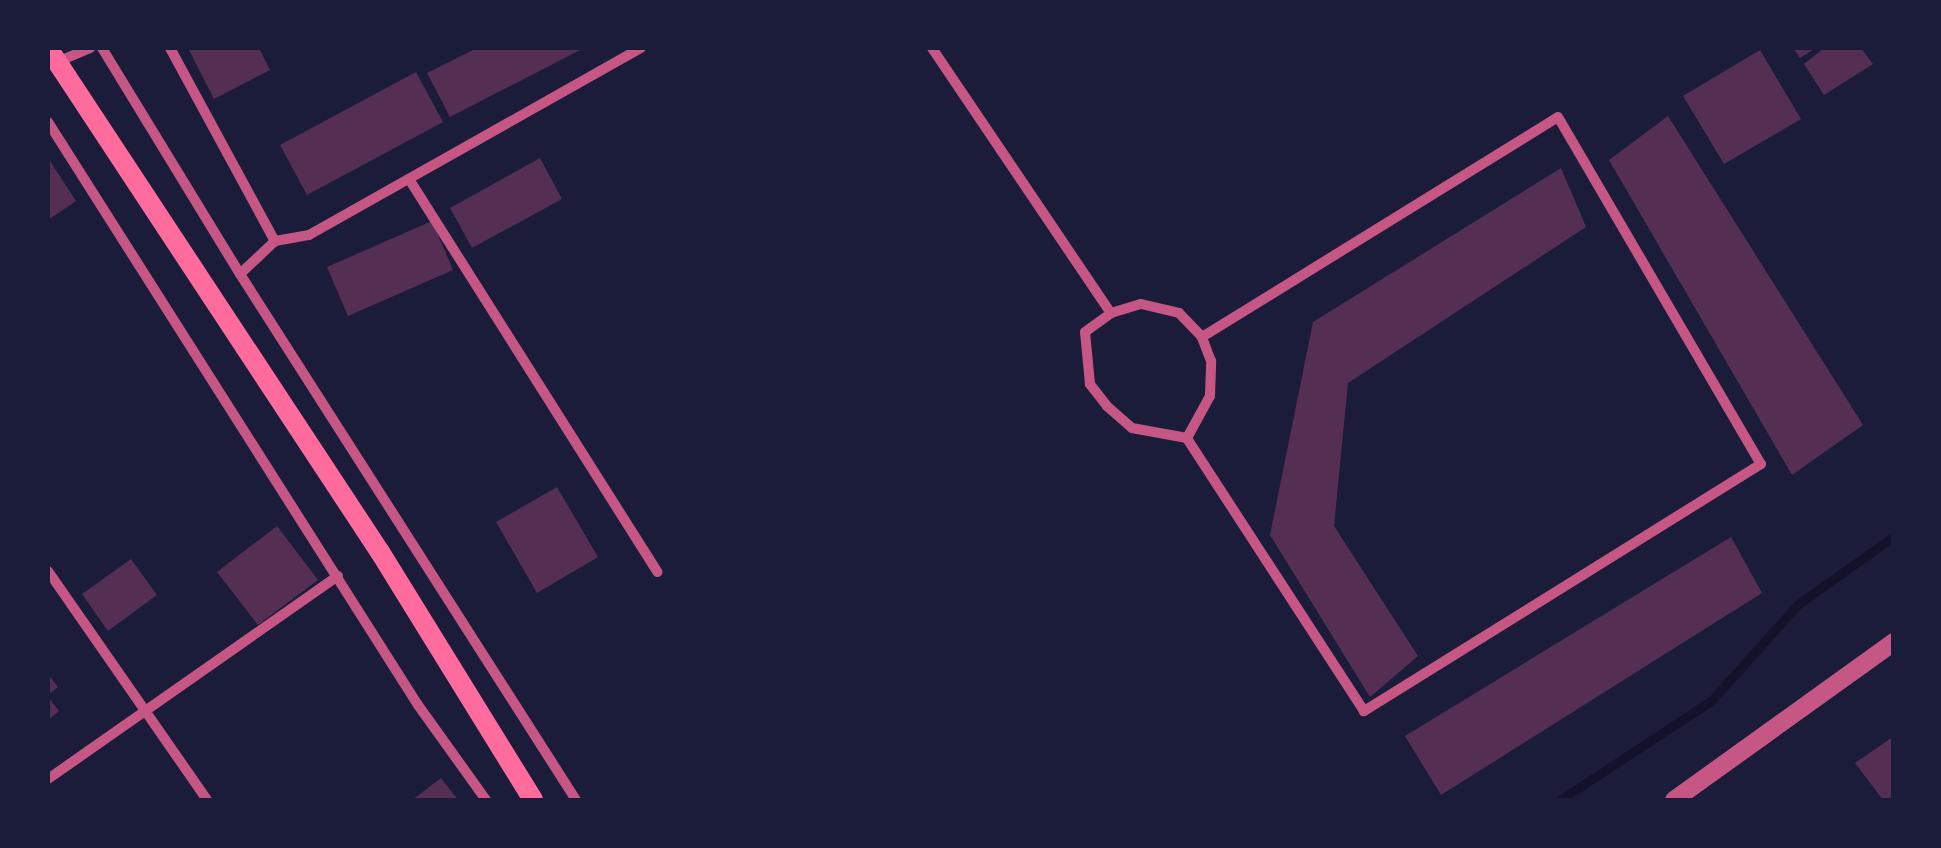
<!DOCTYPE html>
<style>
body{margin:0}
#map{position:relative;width:1941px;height:848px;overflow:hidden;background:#1b1b3a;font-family:"IBM Plex Sans",sans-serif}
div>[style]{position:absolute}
.stream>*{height:9px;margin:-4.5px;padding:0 4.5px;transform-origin:4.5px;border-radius:4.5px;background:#12122b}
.building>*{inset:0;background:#542f53}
.minor>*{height:10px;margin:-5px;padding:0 5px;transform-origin:5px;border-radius:5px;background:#c65784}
.tertiary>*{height:18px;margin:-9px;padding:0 9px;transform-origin:9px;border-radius:9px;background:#c65784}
.secondary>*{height:20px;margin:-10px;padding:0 10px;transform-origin:10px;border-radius:10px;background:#ff6b9d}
span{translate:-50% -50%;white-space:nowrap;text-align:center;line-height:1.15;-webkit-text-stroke:10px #1b1b3a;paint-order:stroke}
.frame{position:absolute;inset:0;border:50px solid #1b1b3a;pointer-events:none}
</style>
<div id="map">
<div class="stream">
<div style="left:1560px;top:800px;width:181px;rotate:-33.3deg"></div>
<div style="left:1711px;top:701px;width:129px;rotate:-48.1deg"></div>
<div style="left:1797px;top:605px;width:119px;rotate:-35.4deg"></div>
</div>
<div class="building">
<div style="clip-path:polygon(188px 48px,259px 48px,270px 70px,214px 99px)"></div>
<div style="clip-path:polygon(477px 48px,584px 48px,450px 117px,427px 73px)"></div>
<div style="clip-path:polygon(1793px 48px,1816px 48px,1800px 58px)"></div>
<div style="clip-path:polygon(1824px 48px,1861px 48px,1873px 64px,1824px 95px,1804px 64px)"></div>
<div style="clip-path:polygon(1760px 50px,1801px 119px,1724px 164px,1683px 96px)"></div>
<div style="clip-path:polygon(416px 72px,443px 122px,307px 195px,280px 145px)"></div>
<div style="clip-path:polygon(1668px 116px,1863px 425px,1792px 475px,1609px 160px)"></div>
<div style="clip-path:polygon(48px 158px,76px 201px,48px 220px)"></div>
<div style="clip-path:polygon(540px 158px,562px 199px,472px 248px,450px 208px)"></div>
<div style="clip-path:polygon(1561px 168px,1586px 227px,1348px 383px,1334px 526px,1418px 656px,1370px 697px,1270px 535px,1313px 322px)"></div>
<div style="clip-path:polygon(432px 221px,453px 270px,348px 316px,327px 267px)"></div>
<div style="clip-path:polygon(557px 487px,598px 557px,537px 593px,496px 522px)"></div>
<div style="clip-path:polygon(277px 526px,318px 580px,258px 625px,217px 572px)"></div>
<div style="clip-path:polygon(1731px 537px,1762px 593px,1441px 795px,1405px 736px)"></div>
<div style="clip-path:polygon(131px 559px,157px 595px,108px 631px,82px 594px)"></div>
<div style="clip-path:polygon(48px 674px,58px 687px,48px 695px)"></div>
<div style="clip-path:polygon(48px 697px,59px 711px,48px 720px)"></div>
<div style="clip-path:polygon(1894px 736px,1894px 800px,1883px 800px,1855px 763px)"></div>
<div style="clip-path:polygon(441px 778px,458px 800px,412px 800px)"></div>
</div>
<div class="minor">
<div style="left:102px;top:48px;width:265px;rotate:58.6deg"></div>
<div style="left:240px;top:274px;width:624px;rotate:57.43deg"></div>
<div style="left:170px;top:48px;width:220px;rotate:61.5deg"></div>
<div style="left:275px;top:241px;width:35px;rotate:-10deg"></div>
<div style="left:309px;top:235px;width:381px;rotate:-29.4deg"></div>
<div style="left:932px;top:48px;width:320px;rotate:56deg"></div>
<div style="left:48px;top:66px;width:46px;rotate:-23.2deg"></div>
<div style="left:1558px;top:117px;width:402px;rotate:59.7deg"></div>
<div style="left:1761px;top:464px;width:468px;rotate:148.1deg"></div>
<div style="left:1364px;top:711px;width:325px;rotate:-123deg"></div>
<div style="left:1187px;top:438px;width:56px;rotate:-169.7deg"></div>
<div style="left:1132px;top:428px;width:33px;rotate:-139deg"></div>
<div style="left:1107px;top:406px;width:28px;rotate:-128deg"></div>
<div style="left:1090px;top:384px;width:52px;rotate:-95.5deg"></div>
<div style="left:1085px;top:332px;width:32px;rotate:-36deg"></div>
<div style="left:1111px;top:313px;width:31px;rotate:-17deg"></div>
<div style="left:1141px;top:304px;width:39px;rotate:13deg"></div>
<div style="left:1179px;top:313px;width:33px;rotate:46deg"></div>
<div style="left:1202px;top:337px;width:418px;rotate:-31.7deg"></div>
<div style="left:48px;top:122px;width:690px;rotate:57.6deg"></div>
<div style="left:418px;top:705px;width:117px;rotate:54.4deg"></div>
<div style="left:409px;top:179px;width:465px;rotate:57.7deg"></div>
<div style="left:240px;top:274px;width:48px;rotate:-43.3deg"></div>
<div style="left:1187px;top:438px;width:48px;rotate:-61.3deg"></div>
<div style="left:1210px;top:396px;width:35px;rotate:-88deg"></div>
<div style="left:1211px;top:361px;width:26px;rotate:-111deg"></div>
<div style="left:48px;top:571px;width:279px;rotate:55.2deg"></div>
<div style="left:48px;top:779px;width:354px;rotate:-35deg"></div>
</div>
<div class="tertiary">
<div style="left:1674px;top:800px;width:271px;rotate:-35.7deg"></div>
</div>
<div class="secondary">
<div style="left:48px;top:48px;width:604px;rotate:56.63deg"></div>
<div style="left:380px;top:552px;width:291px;rotate:58.3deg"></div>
</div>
<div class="frame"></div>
</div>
